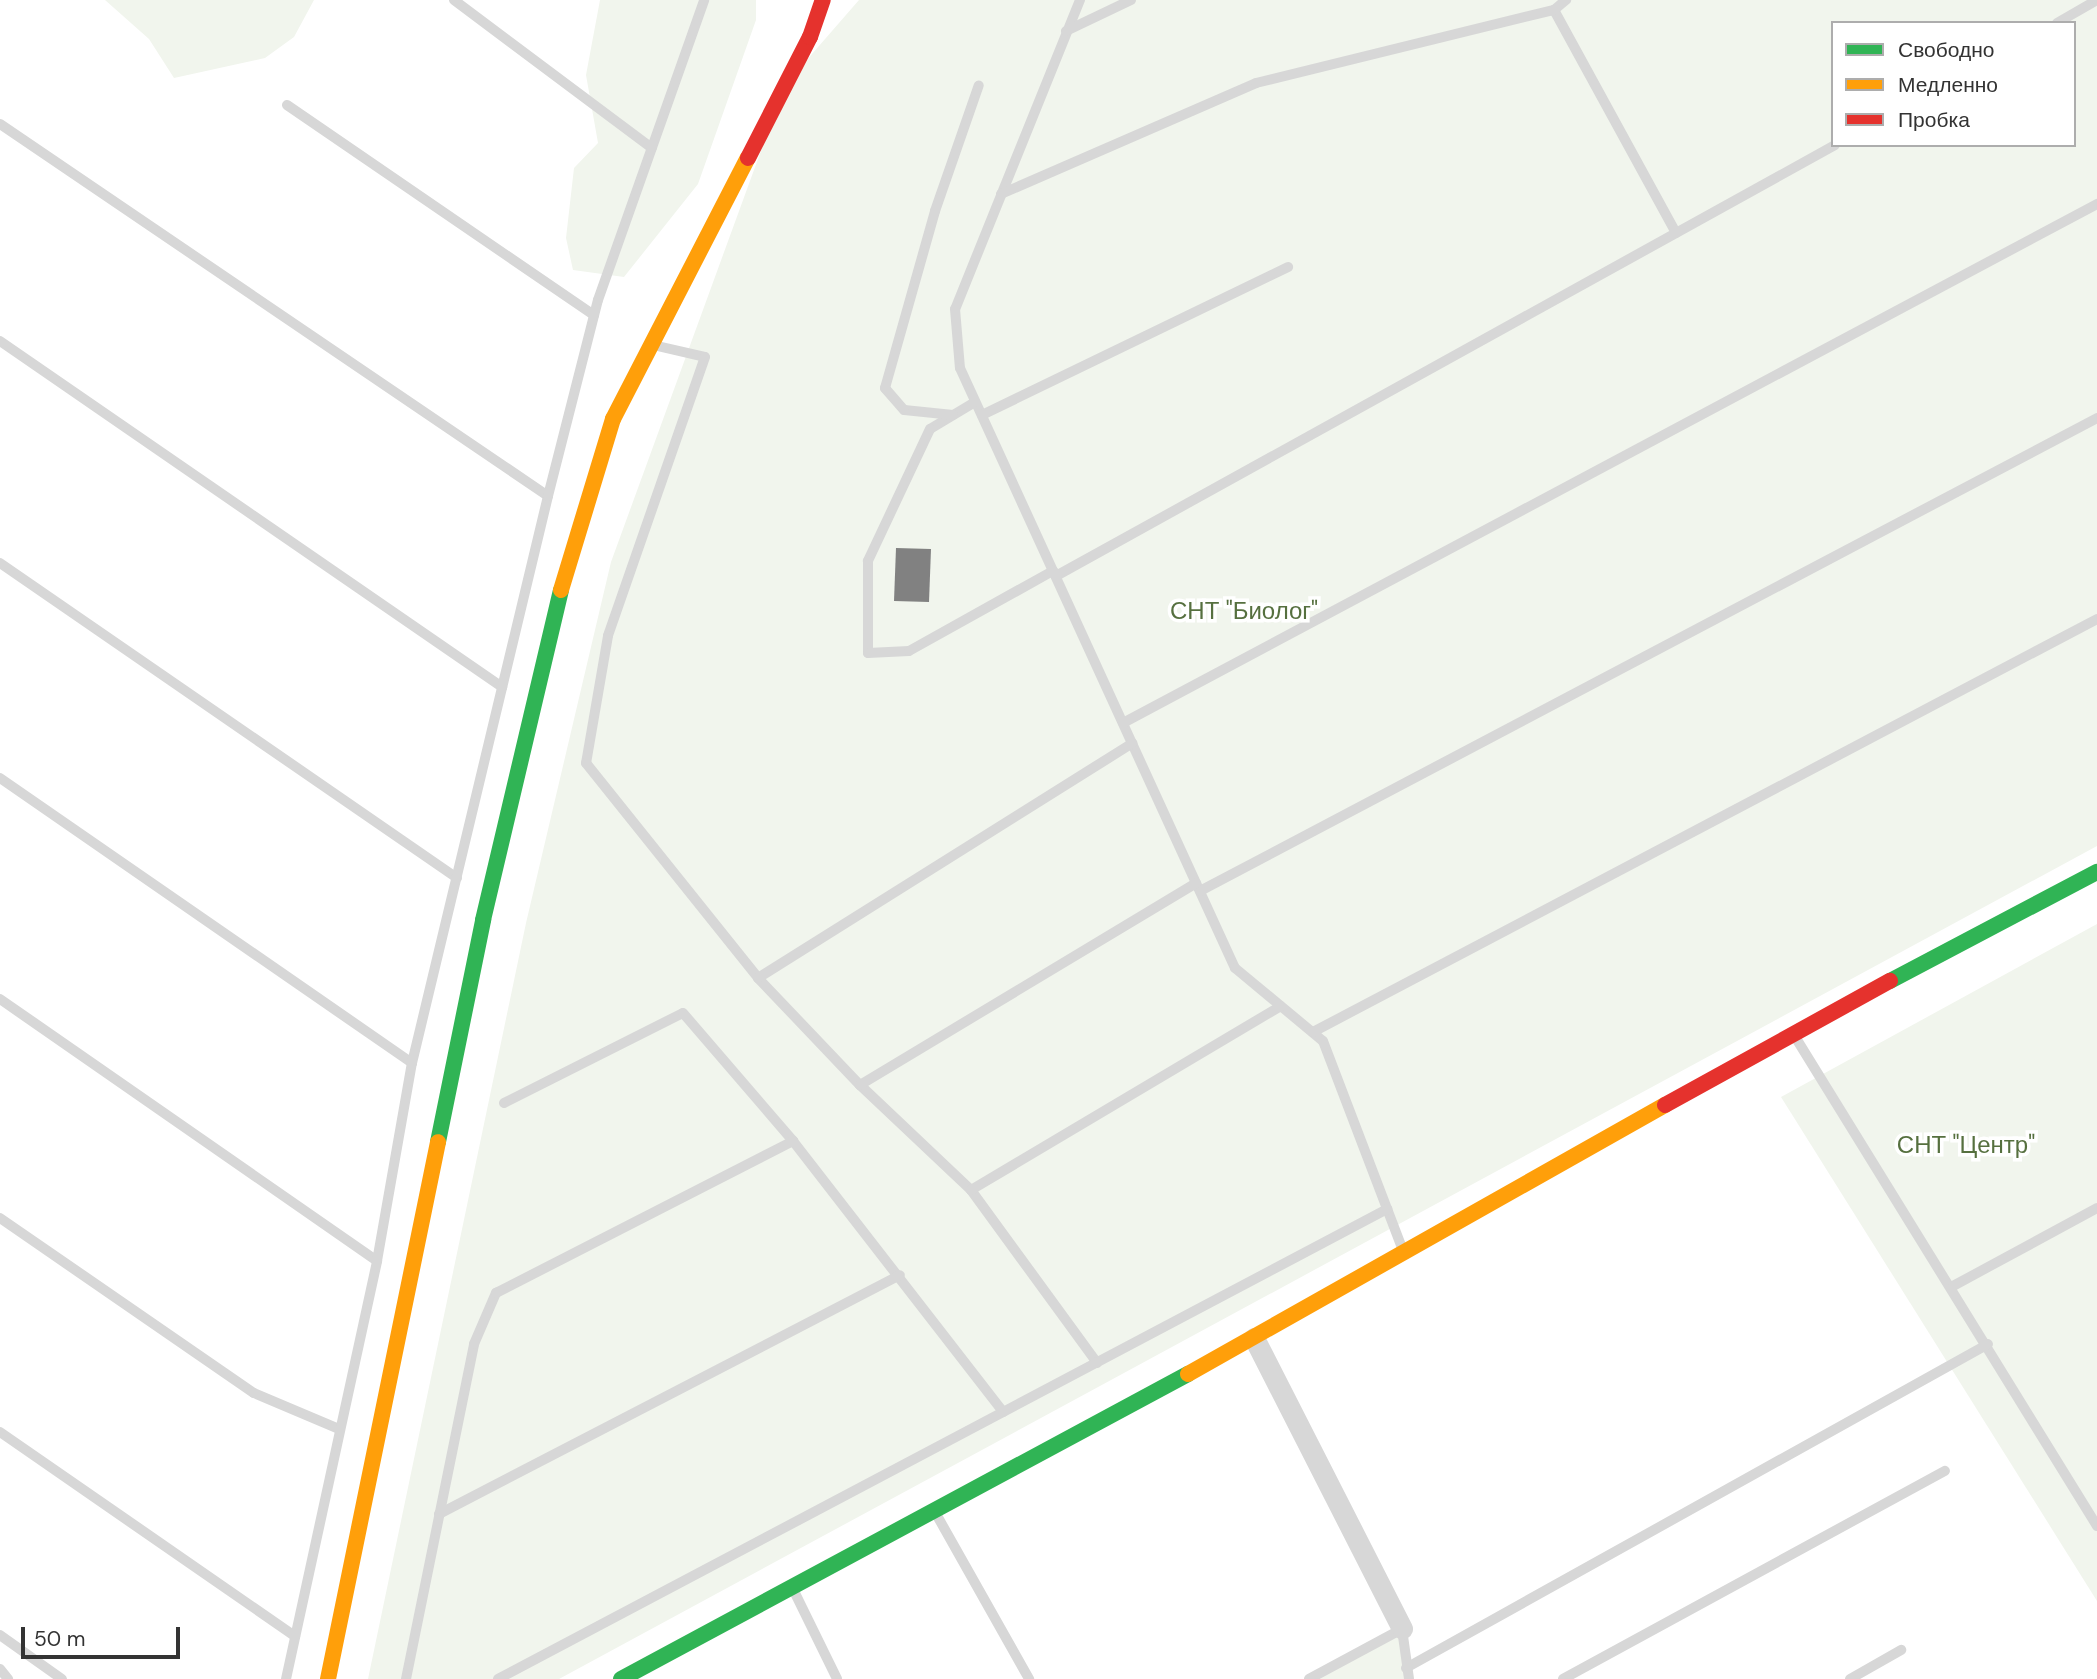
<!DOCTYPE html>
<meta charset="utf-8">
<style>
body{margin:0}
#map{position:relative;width:2097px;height:1679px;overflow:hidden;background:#fff;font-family:"DM Sans",sans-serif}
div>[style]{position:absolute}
.green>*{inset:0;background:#f1f5ed}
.building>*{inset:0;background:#818181}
.lane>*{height:10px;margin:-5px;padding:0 5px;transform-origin:5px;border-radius:5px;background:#d7d7d7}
.street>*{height:21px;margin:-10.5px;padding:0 10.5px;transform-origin:10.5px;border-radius:10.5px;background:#d7d7d7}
.fast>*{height:16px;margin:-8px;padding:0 8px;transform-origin:8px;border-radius:8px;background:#30b455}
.slow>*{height:16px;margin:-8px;padding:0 8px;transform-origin:8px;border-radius:8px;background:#ff9f0a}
.jam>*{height:16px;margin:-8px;padding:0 8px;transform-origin:8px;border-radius:8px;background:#e5322d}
span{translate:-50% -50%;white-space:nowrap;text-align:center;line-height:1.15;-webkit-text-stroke:7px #fff;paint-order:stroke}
.park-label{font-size:24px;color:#56703f}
.legend{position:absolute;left:1831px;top:21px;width:245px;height:126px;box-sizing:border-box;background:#fff;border:2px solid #adadad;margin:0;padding:9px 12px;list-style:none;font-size:21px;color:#333}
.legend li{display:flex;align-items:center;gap:14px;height:35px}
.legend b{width:35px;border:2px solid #adadad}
.scale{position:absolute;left:21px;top:1627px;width:159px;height:32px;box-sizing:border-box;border:4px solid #333;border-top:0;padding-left:9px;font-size:21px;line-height:24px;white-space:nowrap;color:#333;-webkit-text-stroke:5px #fff;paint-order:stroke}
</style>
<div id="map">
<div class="green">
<div style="clip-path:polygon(105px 0,314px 0,294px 37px,265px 58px,174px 78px,149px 39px)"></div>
<div style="clip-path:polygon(600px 0,756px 0,756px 20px,698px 184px,624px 277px,573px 270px,566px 238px,574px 168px,598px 143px,586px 75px)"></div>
<div style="clip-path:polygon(evenodd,859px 0,2097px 0,2097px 846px,559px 1679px,368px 1679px,526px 923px,611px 562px,785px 85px,859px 0,1833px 23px,2074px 23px,2074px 145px,1833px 145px,1833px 23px)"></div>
<div style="clip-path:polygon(2097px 924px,2097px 1601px,1781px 1097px)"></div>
<div style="clip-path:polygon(1402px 1629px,1409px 1679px,1308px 1679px)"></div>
</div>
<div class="building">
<div style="clip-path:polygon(896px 548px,931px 549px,929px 602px,894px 601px)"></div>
</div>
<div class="lane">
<div style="left:454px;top:0;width:247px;rotate:36.8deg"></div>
<div style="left:1080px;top:0;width:333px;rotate:112deg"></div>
<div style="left:955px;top:309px;width:59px;rotate:85.2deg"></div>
<div style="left:960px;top:368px;width:660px;rotate:65.38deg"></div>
<div style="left:1235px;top:968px;width:114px;rotate:39.7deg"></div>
<div style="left:1323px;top:1041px;width:225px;rotate:69.1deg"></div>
<div style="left:1554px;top:10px;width:254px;rotate:61.3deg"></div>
<div style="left:2057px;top:23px;width:46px;rotate:-29.9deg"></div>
<div style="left:1066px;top:31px;width:72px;rotate:-25.5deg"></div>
<div style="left:287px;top:105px;width:372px;rotate:34.4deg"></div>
<div style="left:0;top:124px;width:662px;rotate:34.17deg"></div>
<div style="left:1001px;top:194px;width:278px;rotate:-23.5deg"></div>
<div style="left:1256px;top:83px;width:307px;rotate:-13.8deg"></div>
<div style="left:1554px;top:10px;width:16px;rotate:-40deg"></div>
<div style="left:0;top:341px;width:610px;rotate:34.58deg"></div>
<div style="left:653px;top:345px;width:53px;rotate:13deg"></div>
<div style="left:705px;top:357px;width:295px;rotate:109.2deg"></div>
<div style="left:608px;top:636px;width:129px;rotate:99.8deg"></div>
<div style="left:586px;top:763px;width:275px;rotate:51.3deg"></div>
<div style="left:758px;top:978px;width:148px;rotate:46.4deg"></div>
<div style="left:860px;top:1085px;width:153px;rotate:43.4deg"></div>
<div style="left:971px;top:1190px;width:214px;rotate:53.9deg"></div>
<div style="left:975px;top:402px;width:52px;rotate:149deg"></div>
<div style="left:930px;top:429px;width:146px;rotate:115.2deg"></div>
<div style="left:868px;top:561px;width:92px;rotate:90deg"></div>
<div style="left:868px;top:653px;width:41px;rotate:-2.8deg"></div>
<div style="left:909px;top:651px;width:165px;rotate:-29.1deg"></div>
<div style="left:953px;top:415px;width:49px;rotate:-174.2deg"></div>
<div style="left:904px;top:410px;width:29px;rotate:-131deg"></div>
<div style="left:885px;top:388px;width:184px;rotate:-74.2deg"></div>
<div style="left:935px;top:211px;width:133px;rotate:-70.8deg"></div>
<div style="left:982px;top:415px;width:340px;rotate:-25.8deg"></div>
<div style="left:0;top:563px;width:555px;rotate:34.58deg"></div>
<div style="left:1056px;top:576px;width:890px;rotate:-28.95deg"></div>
<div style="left:1123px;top:723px;width:1104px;rotate:-28.05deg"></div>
<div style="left:0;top:778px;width:501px;rotate:34.67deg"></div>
<div style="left:1200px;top:891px;width:1014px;rotate:-27.8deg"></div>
<div style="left:758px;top:978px;width:442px;rotate:-32.1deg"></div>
<div style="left:0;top:999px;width:459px;rotate:34.8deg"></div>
<div style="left:1313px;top:1032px;width:886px;rotate:-27.78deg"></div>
<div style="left:1794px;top:1035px;width:577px;rotate:58.32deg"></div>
<div style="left:860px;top:1085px;width:392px;rotate:-31deg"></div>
<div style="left:504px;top:1103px;width:200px;rotate:-26.7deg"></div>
<div style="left:683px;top:1013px;width:169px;rotate:49.3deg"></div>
<div style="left:793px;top:1141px;width:343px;rotate:52.2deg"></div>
<div style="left:971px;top:1190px;width:360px;rotate:-30.7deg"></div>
<div style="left:0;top:1218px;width:308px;rotate:34.6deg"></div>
<div style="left:254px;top:1393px;width:90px;rotate:22.9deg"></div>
<div style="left:1953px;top:1286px;width:164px;rotate:-28.4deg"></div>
<div style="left:0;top:1432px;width:359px;rotate:34.7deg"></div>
<div style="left:935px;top:1512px;width:192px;rotate:60.6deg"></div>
<div style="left:439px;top:1514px;width:519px;rotate:-27.4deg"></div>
<div style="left:793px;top:1589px;width:100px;rotate:63.9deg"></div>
<div style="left:0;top:1635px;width:76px;rotate:35.4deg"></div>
<div style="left:1406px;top:1668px;width:666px;rotate:-29.1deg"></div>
<div style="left:0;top:1669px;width:13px;rotate:51deg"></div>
<div style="left:286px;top:1679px;width:428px;rotate:-77.7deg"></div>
<div style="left:377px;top:1261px;width:201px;rotate:-80deg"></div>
<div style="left:412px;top:1063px;width:583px;rotate:-76.51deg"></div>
<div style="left:548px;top:496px;width:202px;rotate:-75.7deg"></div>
<div style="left:598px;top:300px;width:318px;rotate:-70.5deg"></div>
<div style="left:406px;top:1679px;width:342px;rotate:-78.5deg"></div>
<div style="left:474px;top:1344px;width:56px;rotate:-66.7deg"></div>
<div style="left:496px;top:1293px;width:334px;rotate:-27.1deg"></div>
<div style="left:498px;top:1679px;width:1006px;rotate:-27.86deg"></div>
<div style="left:1309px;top:1679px;width:106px;rotate:-28.3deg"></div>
<div style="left:1402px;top:1629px;width:50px;rotate:82deg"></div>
<div style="left:1563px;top:1679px;width:435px;rotate:-28.6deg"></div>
<div style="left:1850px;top:1679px;width:59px;rotate:-29.6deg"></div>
</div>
<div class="street">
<div style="left:1254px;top:1338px;width:326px;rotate:63deg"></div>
</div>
<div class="fast">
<div style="left:1890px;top:981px;width:234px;rotate:-27.8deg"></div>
<div style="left:438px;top:1142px;width:227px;rotate:-78.5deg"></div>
<div style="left:483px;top:920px;width:339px;rotate:-76.7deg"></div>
<div style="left:621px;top:1679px;width:644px;rotate:-28.28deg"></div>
</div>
<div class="slow">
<div style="left:561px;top:590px;width:179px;rotate:-73.1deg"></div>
<div style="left:613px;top:419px;width:294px;rotate:-62.7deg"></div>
<div style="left:1188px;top:1374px;width:548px;rotate:-29.42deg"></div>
<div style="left:328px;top:1679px;width:548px;rotate:-78.42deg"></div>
</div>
<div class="jam">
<div style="left:748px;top:158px;width:136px;rotate:-62.9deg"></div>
<div style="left:810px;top:37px;width:39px;rotate:-71deg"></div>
<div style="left:1665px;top:1105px;width:257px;rotate:-28.9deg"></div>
</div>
<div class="park-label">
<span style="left:1244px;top:611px">СНТ "Биолог"</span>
<span style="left:1966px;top:1145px">СНТ "Центр"</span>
</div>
<ul class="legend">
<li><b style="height:9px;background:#30b455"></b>Свободно</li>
<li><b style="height:9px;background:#ff9f0a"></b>Медленно</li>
<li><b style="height:9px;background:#e5322d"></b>Пробка</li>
</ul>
<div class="scale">50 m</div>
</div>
